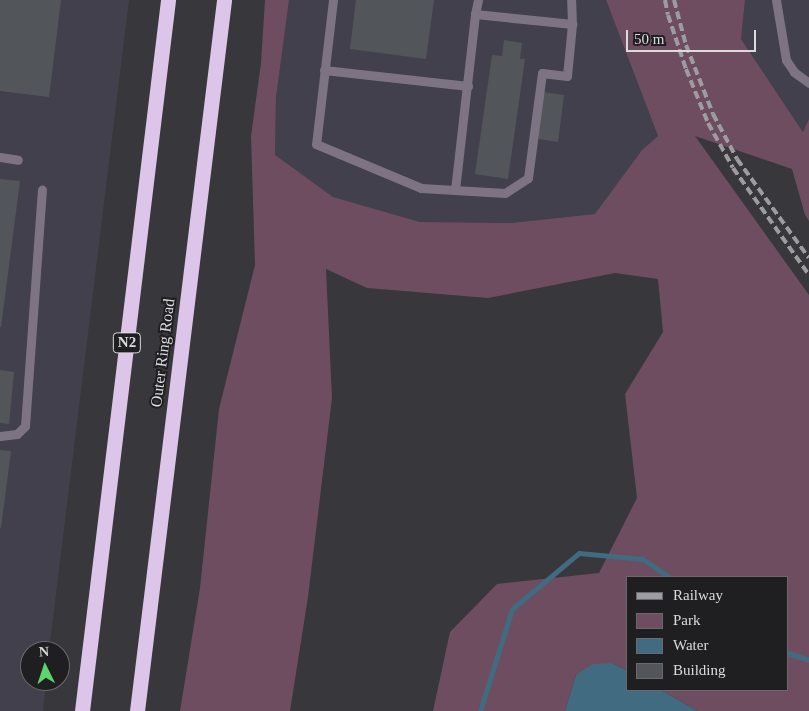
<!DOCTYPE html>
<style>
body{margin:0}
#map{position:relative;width:809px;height:711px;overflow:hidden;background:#37373c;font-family:"Times New Roman",serif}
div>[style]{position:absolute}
.built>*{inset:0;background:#41404c}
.green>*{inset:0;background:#6e4d61}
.water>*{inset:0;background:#406b80}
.stream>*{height:5px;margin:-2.5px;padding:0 2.5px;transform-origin:2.5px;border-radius:2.5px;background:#406b80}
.building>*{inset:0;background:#52565b}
.lane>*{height:9px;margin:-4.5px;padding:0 4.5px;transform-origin:4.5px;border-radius:4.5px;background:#7d7382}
.highway>*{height:15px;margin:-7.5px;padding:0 7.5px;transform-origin:7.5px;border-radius:7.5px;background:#ddc4e9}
.rail>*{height:4px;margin-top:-2px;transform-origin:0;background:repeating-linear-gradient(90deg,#9d9da1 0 8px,transparent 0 12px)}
span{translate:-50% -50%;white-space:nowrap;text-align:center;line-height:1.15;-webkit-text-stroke:4px #1f1f21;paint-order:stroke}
.shield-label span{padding:1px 4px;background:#1f1f21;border:1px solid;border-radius:4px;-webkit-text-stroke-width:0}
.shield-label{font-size:15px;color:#dbdbde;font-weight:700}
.street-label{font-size:16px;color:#dbdbde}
.legend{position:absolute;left:626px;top:576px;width:162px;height:115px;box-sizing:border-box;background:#1f1f21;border:1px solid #6a6a6d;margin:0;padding:6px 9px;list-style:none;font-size:15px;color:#dbdbde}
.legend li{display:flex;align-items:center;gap:10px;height:25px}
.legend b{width:25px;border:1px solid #6a6a6d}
.north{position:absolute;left:20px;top:641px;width:50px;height:50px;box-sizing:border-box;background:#1f1f21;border:1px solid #6a6a6d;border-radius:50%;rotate:356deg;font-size:14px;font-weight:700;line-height:20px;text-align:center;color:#dbdbde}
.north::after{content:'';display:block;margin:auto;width:18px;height:22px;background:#5dd56c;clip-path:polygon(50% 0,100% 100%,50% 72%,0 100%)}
.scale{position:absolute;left:626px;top:30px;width:130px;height:22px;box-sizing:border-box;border:2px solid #dbdbde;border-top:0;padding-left:6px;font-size:15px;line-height:18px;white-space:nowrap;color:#dbdbde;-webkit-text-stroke:4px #1f1f21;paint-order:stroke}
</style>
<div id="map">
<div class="built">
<div style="clip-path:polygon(0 0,129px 0,49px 651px,30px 651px,30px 681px,46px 681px,43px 711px,0 711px)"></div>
<div style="clip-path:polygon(289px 0,606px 0,658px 136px,642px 150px,596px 214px,511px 223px,420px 222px,332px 197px,275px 155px,276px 98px)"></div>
<div style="clip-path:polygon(745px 0,809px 0,809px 119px,804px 133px,741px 39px)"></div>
</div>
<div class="green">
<div style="clip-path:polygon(265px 0,289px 0,276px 98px,275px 155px,333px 197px,420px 222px,511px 223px,595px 214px,642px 150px,658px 136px,606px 0,745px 0,741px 39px,803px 132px,809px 119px,809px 221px,805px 215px,792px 169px,695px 136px,809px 295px,809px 711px,697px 711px,661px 690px,788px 690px,788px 577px,628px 577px,628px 671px,612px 663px,576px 675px,565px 711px,433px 711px,450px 632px,497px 584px,599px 573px,637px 498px,625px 394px,663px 332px,658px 279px,615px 273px,488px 298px,367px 288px,326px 269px,332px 398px,308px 597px,290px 711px,180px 711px,200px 588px,219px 409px,255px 265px,251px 136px,261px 63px)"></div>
</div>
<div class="water">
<div style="clip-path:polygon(612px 663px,628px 671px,628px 690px,661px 690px,697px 711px,565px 711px,576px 675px,593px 664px)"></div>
</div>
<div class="stream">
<div style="left:788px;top:653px;width:22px;rotate:18deg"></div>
<div style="left:480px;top:711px;width:107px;rotate:-72.6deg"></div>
<div style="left:512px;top:609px;width:87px;rotate:-39.9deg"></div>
<div style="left:579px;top:553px;width:64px;rotate:5.4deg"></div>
<div style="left:643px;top:559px;width:32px;rotate:35deg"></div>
</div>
<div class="building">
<div style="clip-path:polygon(0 0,61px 0,49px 97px,0 91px)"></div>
<div style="clip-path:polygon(356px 0,434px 0,426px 59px,350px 49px)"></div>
<div style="clip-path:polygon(504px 40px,522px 43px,520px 59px,525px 59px,508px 179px,475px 174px,492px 55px,502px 56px)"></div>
<div style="clip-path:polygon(543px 92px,564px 95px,558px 142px,538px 139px)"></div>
<div style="clip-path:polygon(0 179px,20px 181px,1px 327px,0 327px)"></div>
<div style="clip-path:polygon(0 370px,14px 372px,9px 424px,0 423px)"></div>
<div style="clip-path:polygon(0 450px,11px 451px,1px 528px,0 528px)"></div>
</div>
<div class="lane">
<div style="left:333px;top:0;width:145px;rotate:96.7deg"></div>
<div style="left:316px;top:144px;width:114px;rotate:22.7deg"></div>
<div style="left:421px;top:188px;width:84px;rotate:3.4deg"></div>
<div style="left:505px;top:193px;width:27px;rotate:-33deg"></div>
<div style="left:528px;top:178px;width:106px;rotate:-82.4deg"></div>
<div style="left:542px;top:73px;width:25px;rotate:7deg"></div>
<div style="left:567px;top:76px;width:52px;rotate:-84.5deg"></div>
<div style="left:572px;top:24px;width:24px;rotate:-92deg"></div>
<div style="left:478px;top:0;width:14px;rotate:102deg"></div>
<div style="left:475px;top:14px;width:98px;rotate:5.9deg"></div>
<div style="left:776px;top:0;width:61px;rotate:80.5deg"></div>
<div style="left:786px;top:60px;width:14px;rotate:56deg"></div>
<div style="left:794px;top:72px;width:19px;rotate:36deg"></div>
<div style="left:324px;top:70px;width:145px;rotate:6.3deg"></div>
<div style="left:0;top:157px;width:18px;rotate:9deg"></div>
<div style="left:455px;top:190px;width:177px;rotate:-83.5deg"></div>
<div style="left:0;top:436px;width:17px;rotate:-7deg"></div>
<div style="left:17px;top:434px;width:11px;rotate:-45deg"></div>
<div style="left:25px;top:426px;width:237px;rotate:-85.9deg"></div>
</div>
<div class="highway">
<div style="left:82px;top:711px;width:716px;rotate:-83.1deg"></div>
<div style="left:137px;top:711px;width:716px;rotate:-83.02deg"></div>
</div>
<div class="rail">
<div style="left:665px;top:0;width:15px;rotate:79deg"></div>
<div style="left:668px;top:15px;width:57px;rotate:71.6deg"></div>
<div style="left:686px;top:69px;width:58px;rotate:67.8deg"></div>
<div style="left:708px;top:123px;width:51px;rotate:60.9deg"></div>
<div style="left:733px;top:168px;width:131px;rotate:54.6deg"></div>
<div style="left:674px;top:0;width:47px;rotate:75.1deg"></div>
<div style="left:686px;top:45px;width:74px;rotate:68.6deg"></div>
<div style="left:713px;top:114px;width:51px;rotate:61.9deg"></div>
<div style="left:737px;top:159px;width:122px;rotate:54deg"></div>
</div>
<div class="shield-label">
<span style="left:127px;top:343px">N2</span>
</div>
<div class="street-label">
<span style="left:163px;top:353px;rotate:-83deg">Outer Ring Road</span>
</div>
<ul class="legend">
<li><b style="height:6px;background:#9d9da1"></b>Railway</li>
<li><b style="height:14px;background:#6e4d61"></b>Park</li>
<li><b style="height:14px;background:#406b80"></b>Water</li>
<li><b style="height:14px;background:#52565b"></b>Building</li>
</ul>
<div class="north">N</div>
<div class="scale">50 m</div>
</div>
